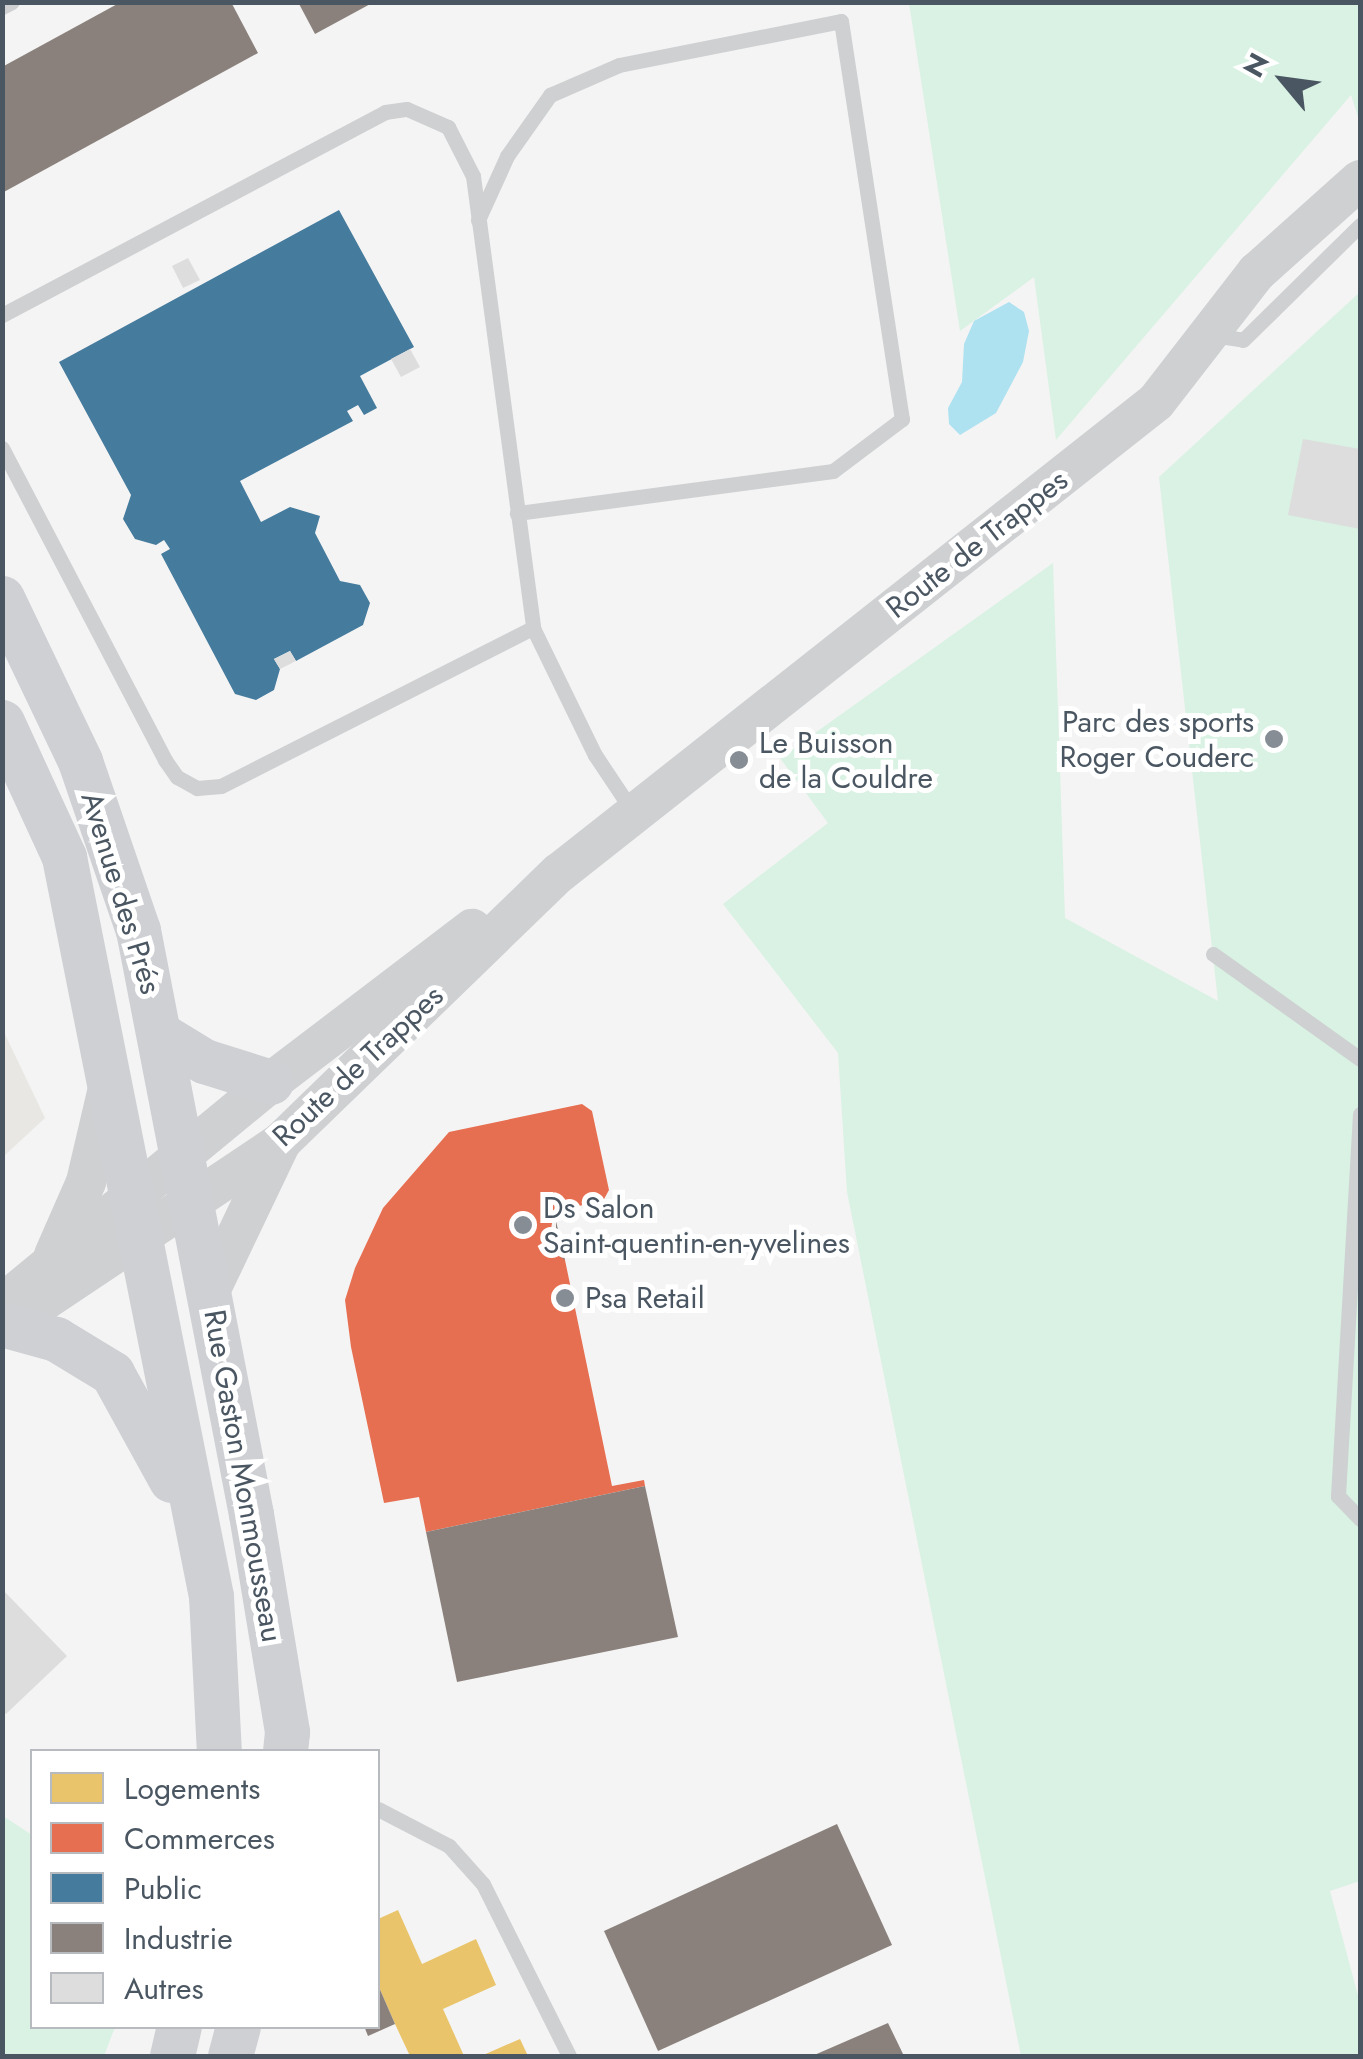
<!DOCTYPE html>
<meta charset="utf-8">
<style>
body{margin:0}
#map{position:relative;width:1363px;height:2059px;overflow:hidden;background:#f4f4f4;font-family:Jost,sans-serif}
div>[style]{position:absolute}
.commercial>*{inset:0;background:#e8e7e3}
.green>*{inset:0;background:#d9f2e3}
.water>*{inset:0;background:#aee2f0}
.homes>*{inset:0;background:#e9c46a}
.shops>*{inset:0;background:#e76f51}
.public>*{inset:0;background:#457b9d}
.industry>*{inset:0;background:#8a817c}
.building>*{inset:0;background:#ddddde}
.service>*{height:15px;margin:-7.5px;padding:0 7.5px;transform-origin:7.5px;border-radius:7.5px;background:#ced0d2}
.tertiary>*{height:40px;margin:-20px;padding:0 20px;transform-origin:20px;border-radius:20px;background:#ced0d2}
.secondary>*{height:45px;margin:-22.5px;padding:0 22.5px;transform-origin:22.5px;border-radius:22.5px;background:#ced0d4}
.dots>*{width:28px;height:28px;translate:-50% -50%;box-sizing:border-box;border:5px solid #fff;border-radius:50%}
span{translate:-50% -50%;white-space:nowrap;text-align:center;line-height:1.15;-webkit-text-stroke:10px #fff;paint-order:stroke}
.street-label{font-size:30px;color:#4a5661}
.poi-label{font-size:30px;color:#4a5661}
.right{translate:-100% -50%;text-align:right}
.left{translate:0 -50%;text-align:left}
.frame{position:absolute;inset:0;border:5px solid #4a5661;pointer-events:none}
.legend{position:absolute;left:30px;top:1749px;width:350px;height:280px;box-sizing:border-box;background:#fff;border:2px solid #b7bbc0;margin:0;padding:12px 18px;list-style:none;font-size:30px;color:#4a5661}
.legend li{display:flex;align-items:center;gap:20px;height:50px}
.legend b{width:50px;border:2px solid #b7bbc0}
.north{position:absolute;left:1233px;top:30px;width:100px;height:100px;-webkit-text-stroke:8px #fff;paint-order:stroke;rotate:299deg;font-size:28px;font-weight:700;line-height:40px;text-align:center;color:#4a5661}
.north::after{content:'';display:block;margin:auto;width:35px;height:45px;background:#4a5661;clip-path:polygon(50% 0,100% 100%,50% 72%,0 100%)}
</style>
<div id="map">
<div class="commercial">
<div style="clip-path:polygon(3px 1030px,45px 1118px,3px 1157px,2px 1157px)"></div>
</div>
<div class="green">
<div style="clip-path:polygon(909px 3px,1360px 3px,1360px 123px,1351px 95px,1056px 440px,1034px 277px,960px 331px)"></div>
<div style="clip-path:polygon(1360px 292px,1360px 1881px,1330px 1891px,1360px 2003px,1360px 2056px,1021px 2056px,847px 1192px,838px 1053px,723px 904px,828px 823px,780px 758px,1053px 563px,1065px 918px,1218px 1001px,1159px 477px)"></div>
<div style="clip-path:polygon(3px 1816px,32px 1835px,32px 2026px,115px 2027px,104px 2056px,3px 2056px)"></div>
</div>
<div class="water">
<div style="clip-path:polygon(1009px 302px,1024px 312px,1029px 331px,1023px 362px,996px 413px,960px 435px,949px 424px,948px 408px,962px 382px,964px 344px,974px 321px)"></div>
</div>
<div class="homes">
<div style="clip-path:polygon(398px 1910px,422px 1964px,476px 1939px,496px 1985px,443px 2009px,464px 2056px,410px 2056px,395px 2024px,378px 1985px,378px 1919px)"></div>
<div style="clip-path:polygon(520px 2039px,528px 2056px,481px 2056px)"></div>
</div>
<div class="shops">
<div style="clip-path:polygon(582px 1104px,592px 1111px,609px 1190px,603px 1201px,554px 1211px,551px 1229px,565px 1260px,612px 1486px,644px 1480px,645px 1486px,426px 1532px,419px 1497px,384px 1503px,351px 1347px,345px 1300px,355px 1268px,383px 1208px,449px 1132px)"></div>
</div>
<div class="public">
<div style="clip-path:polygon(339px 210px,414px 347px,360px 376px,377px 408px,364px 415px,358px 405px,347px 411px,353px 421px,240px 481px,261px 522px,290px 507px,320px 516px,315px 533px,340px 581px,360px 585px,370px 603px,363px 625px,296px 661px,290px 651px,274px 659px,280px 669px,274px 690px,256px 700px,235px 694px,161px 554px,170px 549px,164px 540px,156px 545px,135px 539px,123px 519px,131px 495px,59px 362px)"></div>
</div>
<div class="industry">
<div style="clip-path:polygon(121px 2px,231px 2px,258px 53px,2px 193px,2px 67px)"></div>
<div style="clip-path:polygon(298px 2px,374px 2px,315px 34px)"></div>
<div style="clip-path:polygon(556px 1221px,565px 1260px,556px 1254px)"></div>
<div style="clip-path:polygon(645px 1486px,678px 1637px,457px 1682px,426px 1532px)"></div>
<div style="clip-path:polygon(837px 1824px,892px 1945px,658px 2051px,604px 1931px)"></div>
<div style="clip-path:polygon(378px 1985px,395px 2024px,368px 2036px,364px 2026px,378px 2026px)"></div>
<div style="clip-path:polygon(888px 2023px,904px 2056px,812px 2056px)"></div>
</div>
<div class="building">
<div style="clip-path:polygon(188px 258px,200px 280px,183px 288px,172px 266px)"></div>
<div style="clip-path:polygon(410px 349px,420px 367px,401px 377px,391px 359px)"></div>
<div style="clip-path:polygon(1303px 439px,1360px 449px,1360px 529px,1288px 515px)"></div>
<div style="clip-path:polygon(290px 651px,296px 661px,280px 669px,274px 659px)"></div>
<div style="clip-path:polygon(2px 1589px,67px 1656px,6px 1714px,2px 1711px)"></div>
</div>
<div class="service">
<div style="left:2px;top:7px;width:11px;rotate:-27deg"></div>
<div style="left:478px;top:220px;width:70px;rotate:-65.6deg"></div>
<div style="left:507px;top:156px;width:75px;rotate:-54.8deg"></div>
<div style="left:550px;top:95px;width:75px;rotate:-23.5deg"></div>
<div style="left:619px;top:65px;width:226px;rotate:-11.2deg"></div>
<div style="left:841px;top:21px;width:403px;rotate:81.3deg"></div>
<div style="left:902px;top:419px;width:86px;rotate:143deg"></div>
<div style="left:833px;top:471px;width:319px;rotate:172.4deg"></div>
<div style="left:2px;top:315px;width:433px;rotate:-27.9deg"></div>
<div style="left:385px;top:112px;width:22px;rotate:-8deg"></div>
<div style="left:407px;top:109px;width:45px;rotate:23.7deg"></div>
<div style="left:448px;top:127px;width:55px;rotate:63deg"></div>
<div style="left:473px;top:176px;width:456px;rotate:82.4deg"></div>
<div style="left:533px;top:628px;width:141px;rotate:64deg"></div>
<div style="left:595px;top:755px;width:69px;rotate:56.3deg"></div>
<div style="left:1213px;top:335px;width:30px;rotate:9deg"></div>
<div style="left:1243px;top:340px;width:164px;rotate:-44.5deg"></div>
<div style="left:2px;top:448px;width:352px;rotate:62.4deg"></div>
<div style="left:165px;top:760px;width:21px;rotate:55deg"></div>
<div style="left:177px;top:777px;width:23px;rotate:29deg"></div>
<div style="left:197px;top:788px;width:24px;rotate:-5deg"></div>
<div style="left:221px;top:786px;width:350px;rotate:-26.9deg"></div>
<div style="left:1213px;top:954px;width:181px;rotate:35.5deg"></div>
<div style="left:1360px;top:1114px;width:383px;rotate:93.3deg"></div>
<div style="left:1338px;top:1496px;width:32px;rotate:46deg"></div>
<div style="left:378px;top:1809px;width:80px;rotate:27.5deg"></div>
<div style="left:449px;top:1846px;width:51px;rotate:48.2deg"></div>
<div style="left:483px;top:1884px;width:192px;rotate:63.4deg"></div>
</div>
<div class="tertiary">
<div style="left:54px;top:1255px;width:80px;rotate:-66.3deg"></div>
<div style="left:86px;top:1182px;width:97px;rotate:-76.8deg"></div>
<div style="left:211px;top:1289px;width:163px;rotate:-64.5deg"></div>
<div style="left:2px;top:1304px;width:349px;rotate:-39.5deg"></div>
<div style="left:271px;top:1082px;width:253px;rotate:-37.3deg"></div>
<div style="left:2px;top:1329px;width:336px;rotate:-33.8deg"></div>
<div style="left:281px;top:1142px;width:387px;rotate:-44.1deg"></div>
<div style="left:559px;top:873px;width:760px;rotate:-38.27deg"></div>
<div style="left:1156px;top:402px;width:165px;rotate:-52.2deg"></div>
<div style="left:1257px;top:272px;width:138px;rotate:-41.8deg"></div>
</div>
<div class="secondary">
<div style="left:2px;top:598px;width:181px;rotate:64.4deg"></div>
<div style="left:80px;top:761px;width:179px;rotate:71.1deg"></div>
<div style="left:138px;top:930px;width:595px;rotate:79.05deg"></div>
<div style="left:251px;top:1514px;width:221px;rotate:80.6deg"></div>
<div style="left:287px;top:1732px;width:20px;rotate:96deg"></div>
<div style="left:2px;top:722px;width:149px;rotate:65.3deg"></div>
<div style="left:64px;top:857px;width:753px;rotate:78.75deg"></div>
<div style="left:211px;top:1596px;width:156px;rotate:87.1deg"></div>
<div style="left:163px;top:1036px;width:48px;rotate:31.4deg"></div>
<div style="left:204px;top:1061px;width:70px;rotate:17.4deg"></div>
<div style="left:9px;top:1326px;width:49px;rotate:15.5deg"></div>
<div style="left:56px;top:1339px;width:66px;rotate:31.3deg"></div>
<div style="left:112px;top:1373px;width:122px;rotate:61.1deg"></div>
<div style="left:172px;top:2056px;width:31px;rotate:-77deg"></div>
<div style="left:230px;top:2056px;width:31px;rotate:-75deg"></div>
</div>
<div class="dots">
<div style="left:1274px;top:739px;background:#868d94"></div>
<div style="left:739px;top:760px;background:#868d94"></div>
<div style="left:523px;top:1225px;background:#868d94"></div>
<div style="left:565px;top:1298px;background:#868d94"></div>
</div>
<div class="street-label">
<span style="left:977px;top:544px;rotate:-38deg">Route de Trappes</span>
<span style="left:121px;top:893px;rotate:73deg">Avenue des Prés</span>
<span style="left:358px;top:1066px;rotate:-43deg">Route de Trappes</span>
<span style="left:243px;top:1476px;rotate:80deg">Rue Gaston Monmousseau</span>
</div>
<div class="poi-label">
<span class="right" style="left:1254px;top:739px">Parc des sports<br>Roger Couderc</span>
<span class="left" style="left:759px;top:760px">Le Buisson<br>de la Couldre</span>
<span class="left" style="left:543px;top:1225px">Ds Salon<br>Saint-quentin-en-yvelines</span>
<span class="left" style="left:585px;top:1298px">Psa Retail</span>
</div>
<div class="frame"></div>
<ul class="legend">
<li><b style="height:28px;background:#e9c46a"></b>Logements</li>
<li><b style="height:28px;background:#e76f51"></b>Commerces</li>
<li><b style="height:28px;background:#457b9d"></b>Public</li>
<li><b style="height:28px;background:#8a817c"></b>Industrie</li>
<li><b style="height:28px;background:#ddddde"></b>Autres</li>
</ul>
<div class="north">N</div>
</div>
